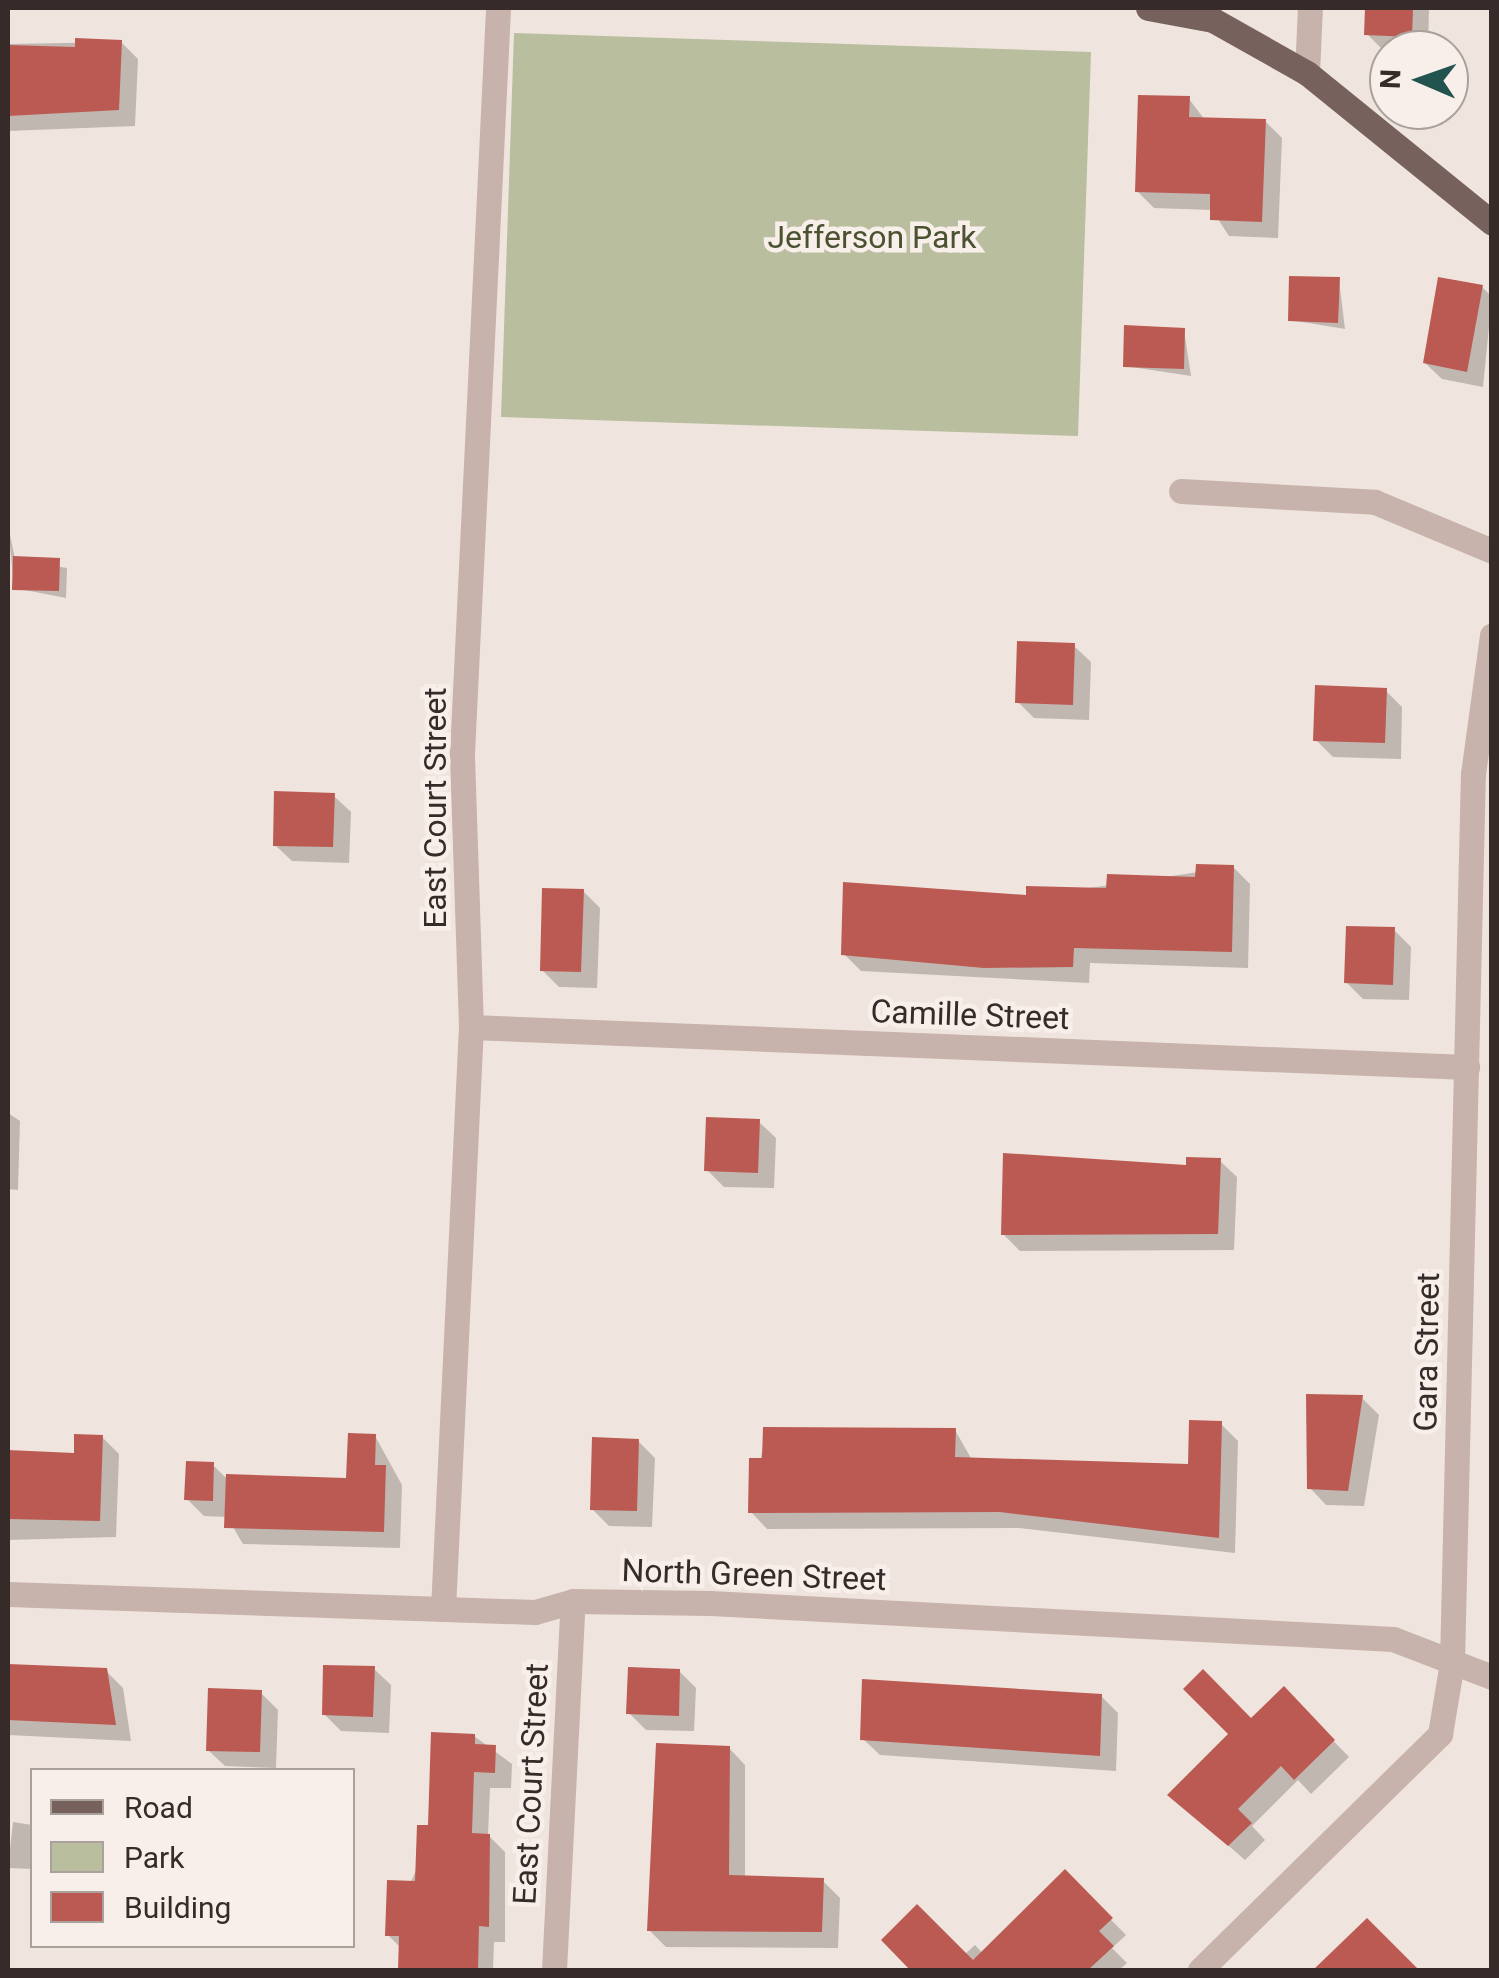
<!DOCTYPE html>
<style>
body{margin:0}
#map{position:relative;width:1499px;height:1978px;overflow:hidden;background:#f0e5de;font-family:Roboto,sans-serif}
div>[style]{position:absolute}
.green>*{inset:0;background:#b9be9f}
.shadow>*{inset:0;background:#0003}
.building>*{inset:0;background:#bb5a52}
.minor>*{height:25px;margin:-12.5px;padding:0 12.5px;transform-origin:12.5px;border-radius:12.5px;background:#c7b3ab}
.major>*{height:25px;margin:-12.5px;padding:0 12.5px;transform-origin:12.5px;border-radius:12.5px;background:#76615c}
span{translate:-50% -50%;white-space:nowrap;text-align:center;line-height:1.15;-webkit-text-stroke:9px #f8efea;paint-order:stroke}
.park-label{font-size:32px;color:#4b5230}
.street-label{font-size:32px;color:#362b29}
.frame{position:absolute;inset:0;border:10px solid #362b29;pointer-events:none}
.legend{position:absolute;left:30px;top:1768px;width:325px;height:180px;box-sizing:border-box;background:#f8efea;border:2px solid #aaa19d;margin:0;padding:12px 18px;list-style:none;font-size:30px;color:#362b29}
.legend li{display:flex;align-items:center;gap:20px;height:50px}
.legend b{width:50px;border:2px solid #aaa19d}
.north{position:absolute;left:1369px;top:30px;width:100px;height:100px;box-sizing:border-box;background:#f8efea;border:2px solid #aaa19d;border-radius:50%;rotate:272deg;font-size:28px;font-weight:700;line-height:40px;text-align:center;color:#362b29}
.north::after{content:'';display:block;margin:auto;width:35px;height:45px;background:#23534f;clip-path:polygon(50% 0,100% 100%,50% 72%,0 100%)}
</style>
<div id="map">
<div class="green">
<div style="clip-path:polygon(514px 33px,1091px 52px,1078px 436px,501px 417px)"></div>
</div>
<div class="shadow">
<div style="clip-path:polygon(1368px 8px,1429px 8px,1428px 50px,1384px 51px,1367px 34px)"></div>
<div style="clip-path:polygon(121px 42px,138px 59px,135px 126px,8px 131px,8px 44px)"></div>
<div style="clip-path:polygon(1189px 99px,1205px 120px,1265px 121px,1282px 138px,1278px 238px,1229px 236px,1212px 210px,1154px 208px,1137px 191px)"></div>
<div style="clip-path:polygon(1339px 280px,1345px 329px,1290px 320px)"></div>
<div style="clip-path:polygon(1482px 287px,1492px 297px,1483px 387px,1442px 379px,1425px 363px)"></div>
<div style="clip-path:polygon(1184px 330px,1191px 376px,1125px 366px)"></div>
<div style="clip-path:polygon(8px 525px,15px 559px,67px 568px,66px 598px,14px 588px)"></div>
<div style="clip-path:polygon(1074px 646px,1091px 662px,1089px 720px,1034px 718px,1018px 702px)"></div>
<div style="clip-path:polygon(1385px 690px,1402px 707px,1401px 759px,1333px 757px,1316px 740px)"></div>
<div style="clip-path:polygon(334px 796px,351px 812px,349px 863px,292px 861px,275px 845px)"></div>
<div style="clip-path:polygon(1233px 867px,1250px 884px,1248px 968px,1090px 963px,1089px 983px,861px 971px,844px 954px,1028px 897px)"></div>
<div style="clip-path:polygon(583px 891px,600px 908px,597px 988px,559px 987px,542px 970px)"></div>
<div style="clip-path:polygon(1394px 930px,1411px 947px,1409px 1000px,1363px 999px,1346px 982px)"></div>
<div style="clip-path:polygon(8px 1113px,20px 1121px,18px 1190px,8px 1189px)"></div>
<div style="clip-path:polygon(759px 1122px,776px 1138px,774px 1188px,724px 1187px,707px 1170px)"></div>
<div style="clip-path:polygon(1220px 1161px,1237px 1177px,1234px 1250px,1020px 1251px,1003px 1234px)"></div>
<div style="clip-path:polygon(1362px 1398px,1379px 1415px,1364px 1506px,1326px 1505px,1310px 1488px)"></div>
<div style="clip-path:polygon(1221px 1424px,1238px 1441px,1235px 1553px,1019px 1528px,767px 1529px,751px 1512px,766px 1430px,955px 1430px,972px 1460px,1190px 1466px)"></div>
<div style="clip-path:polygon(375px 1436px,402px 1485px,400px 1548px,243px 1544px,227px 1517px,204px 1516px,187px 1499px,213px 1465px,225px 1477px,349px 1481px)"></div>
<div style="clip-path:polygon(102px 1437px,119px 1454px,116px 1537px,8px 1540px,8px 1456px,76px 1455px)"></div>
<div style="clip-path:polygon(638px 1441px,655px 1458px,652px 1527px,609px 1526px,592px 1509px)"></div>
<div style="clip-path:polygon(8px 1668px,106px 1671px,123px 1688px,131px 1741px,8px 1735px)"></div>
<div style="clip-path:polygon(374px 1669px,391px 1685px,389px 1733px,341px 1731px,324px 1714px)"></div>
<div style="clip-path:polygon(679px 1671px,696px 1688px,694px 1731px,646px 1730px,629px 1713px)"></div>
<div style="clip-path:polygon(1284px 1690px,1349px 1757px,1311px 1794px,1298px 1780px,1252px 1826px,1265px 1840px,1245px 1860px,1170px 1795px)"></div>
<div style="clip-path:polygon(261px 1693px,278px 1710px,276px 1768px,225px 1766px,208px 1750px)"></div>
<div style="clip-path:polygon(1101px 1696px,1118px 1713px,1116px 1771px,880px 1755px,863px 1739px)"></div>
<div style="clip-path:polygon(474px 1736px,512px 1764px,511px 1788px,490px 1788px,488px 1835px,505px 1852px,505px 1942px,494px 1942px,493px 1970px,401px 1970px,401px 1948px,388px 1935px)"></div>
<div style="clip-path:polygon(729px 1748px,745px 1765px,745px 1878px,823px 1881px,840px 1898px,838px 1948px,666px 1947px,649px 1930px)"></div>
<div style="clip-path:polygon(13px 1822px,32px 1825px,32px 1869px,8px 1868px)"></div>
<div style="clip-path:polygon(1065px 1873px,1126px 1935px,1112px 1948px,1127px 1963px,1119px 1970px,916px 1970px,885px 1940px,964px 1955px,975px 1945px,983px 1954px)"></div>
</div>
<div class="building">
<div style="clip-path:polygon(1365px 8px,1413px 8px,1412px 37px,1364px 35px)"></div>
<div style="clip-path:polygon(75px 38px,122px 40px,119px 110px,8px 116px,8px 45px,75px 47px)"></div>
<div style="clip-path:polygon(1138px 95px,1190px 96px,1189px 117px,1266px 119px,1262px 222px,1210px 220px,1210px 194px,1135px 192px)"></div>
<div style="clip-path:polygon(1289px 276px,1340px 277px,1338px 323px,1288px 321px)"></div>
<div style="clip-path:polygon(1438px 277px,1483px 285px,1467px 372px,1423px 363px)"></div>
<div style="clip-path:polygon(1124px 325px,1185px 328px,1184px 369px,1123px 367px)"></div>
<div style="clip-path:polygon(13px 556px,60px 558px,59px 591px,12px 590px)"></div>
<div style="clip-path:polygon(1017px 641px,1075px 643px,1073px 705px,1015px 703px)"></div>
<div style="clip-path:polygon(1315px 685px,1387px 688px,1385px 743px,1313px 741px)"></div>
<div style="clip-path:polygon(274px 791px,335px 793px,333px 847px,273px 846px)"></div>
<div style="clip-path:polygon(1196px 864px,1234px 865px,1232px 952px,1074px 948px,1073px 967px,984px 968px,841px 955px,843px 882px,1026px 895px,1026px 886px,1106px 888px,1107px 874px,1195px 877px)"></div>
<div style="clip-path:polygon(542px 888px,584px 889px,581px 972px,540px 971px)"></div>
<div style="clip-path:polygon(1346px 926px,1395px 927px,1393px 985px,1344px 983px)"></div>
<div style="clip-path:polygon(706px 1117px,760px 1119px,758px 1173px,704px 1171px)"></div>
<div style="clip-path:polygon(1003px 1153px,1186px 1165px,1186px 1157px,1221px 1158px,1218px 1234px,1001px 1235px)"></div>
<div style="clip-path:polygon(1306px 1394px,1363px 1395px,1348px 1491px,1307px 1489px)"></div>
<div style="clip-path:polygon(1189px 1420px,1222px 1421px,1219px 1538px,1000px 1512px,748px 1513px,749px 1458px,762px 1458px,763px 1427px,956px 1428px,955px 1457px,1188px 1464px)"></div>
<div style="clip-path:polygon(348px 1433px,376px 1434px,375px 1465px,386px 1465px,384px 1532px,224px 1528px,226px 1474px,346px 1478px)"></div>
<div style="clip-path:polygon(74px 1434px,103px 1435px,100px 1521px,8px 1519px,8px 1450px,74px 1453px)"></div>
<div style="clip-path:polygon(592px 1437px,639px 1439px,637px 1511px,590px 1510px)"></div>
<div style="clip-path:polygon(186px 1461px,214px 1462px,213px 1501px,184px 1500px)"></div>
<div style="clip-path:polygon(8px 1664px,107px 1668px,116px 1725px,8px 1720px)"></div>
<div style="clip-path:polygon(323px 1665px,375px 1666px,373px 1717px,322px 1715px)"></div>
<div style="clip-path:polygon(628px 1667px,680px 1669px,679px 1716px,626px 1714px)"></div>
<div style="clip-path:polygon(1203px 1669px,1251px 1718px,1284px 1686px,1335px 1740px,1294px 1780px,1281px 1766px,1238px 1809px,1252px 1823px,1228px 1846px,1167px 1795px,1228px 1734px,1183px 1689px)"></div>
<div style="clip-path:polygon(862px 1679px,1102px 1694px,1100px 1756px,860px 1740px)"></div>
<div style="clip-path:polygon(208px 1688px,262px 1690px,260px 1752px,206px 1751px)"></div>
<div style="clip-path:polygon(431px 1732px,475px 1734px,475px 1744px,496px 1745px,495px 1773px,474px 1772px,472px 1833px,490px 1834px,489px 1927px,479px 1926px,478px 1970px,398px 1970px,399px 1936px,385px 1936px,387px 1880px,415px 1881px,417px 1825px,428px 1825px)"></div>
<div style="clip-path:polygon(656px 1743px,730px 1746px,729px 1875px,824px 1878px,822px 1932px,647px 1931px)"></div>
<div style="clip-path:polygon(1065px 1869px,1113px 1918px,1099px 1931px,1114px 1946px,1088px 1970px,910px 1970px,881px 1940px,917px 1904px,973px 1960px)"></div>
<div style="clip-path:polygon(1367px 1918px,1419px 1970px,1313px 1970px)"></div>
</div>
<div class="minor">
<div style="left:1307px;top:73px;width:65px;rotate:-87.4deg"></div>
<div style="left:1181px;top:491px;width:194px;rotate:3.2deg"></div>
<div style="left:1375px;top:502px;width:127px;rotate:22.7deg"></div>
<div style="left:471px;top:1027px;width:997px;rotate:2.3deg"></div>
<div style="left:8px;top:1594px;width:527px;rotate:1.96deg"></div>
<div style="left:535px;top:1612px;width:40px;rotate:-16deg"></div>
<div style="left:573px;top:1601px;width:137px;rotate:0.8deg"></div>
<div style="left:710px;top:1603px;width:684px;rotate:3.02deg"></div>
<div style="left:1393px;top:1639px;width:106px;rotate:21deg"></div>
<div style="left:443px;top:1609px;width:583px;rotate:-87.25deg"></div>
<div style="left:471px;top:1027px;width:274px;rotate:-91.9deg"></div>
<div style="left:462px;top:753px;width:746px;rotate:-87.23deg"></div>
<div style="left:554px;top:1970px;width:369px;rotate:-87.1deg"></div>
<div style="left:1200px;top:1970px;width:337px;rotate:-44.5deg"></div>
<div style="left:1440px;top:1734px;width:73px;rotate:-80.5deg"></div>
<div style="left:1452px;top:1662px;width:888px;rotate:-88.65deg"></div>
<div style="left:1473px;top:774px;width:140px;rotate:-82.2deg"></div>
</div>
<div class="major">
<div style="left:1148px;top:8px;width:66px;rotate:10.5deg"></div>
<div style="left:1213px;top:20px;width:108px;rotate:29.4deg"></div>
<div style="left:1307px;top:73px;width:238px;rotate:39deg"></div>
</div>
<div class="park-label">
<span style="left:872px;top:237px">Jefferson Park</span>
</div>
<div class="street-label">
<span style="left:435px;top:808px;rotate:-90deg">East Court Street</span>
<span style="left:970px;top:1015px;rotate:2deg">Camille Street</span>
<span style="left:1427px;top:1352px;rotate:-89deg">Gara Street</span>
<span style="left:754px;top:1575px;rotate:2deg">North Green Street</span>
<span style="left:531px;top:1784px;rotate:-87deg">East Court Street</span>
</div>
<div class="frame"></div>
<ul class="legend">
<li><b style="height:12px;background:#76615c"></b>Road</li>
<li><b style="height:28px;background:#b9be9f"></b>Park</li>
<li><b style="height:28px;background:#bb5a52"></b>Building</li>
</ul>
<div class="north">N</div>
</div>
